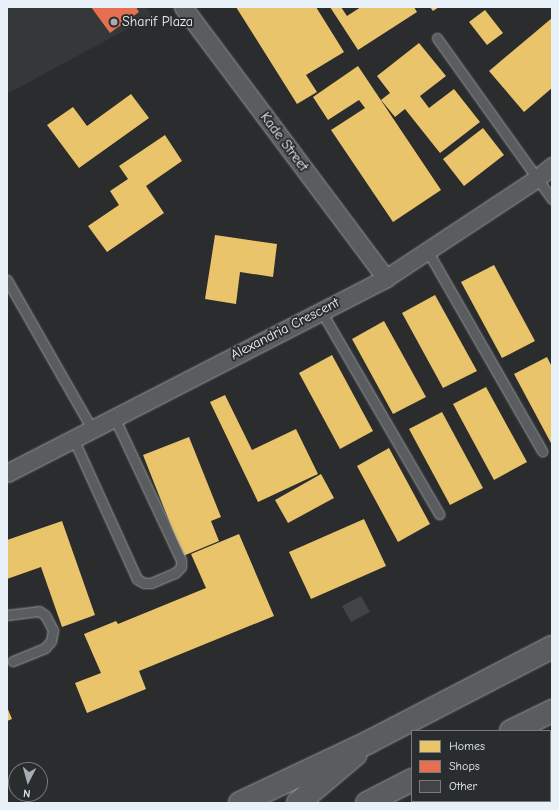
<!DOCTYPE html>
<style>
body{margin:0}
#map{position:relative;width:559px;height:810px;overflow:hidden;background:#2b2c2d;font-family:"Comic Neue",sans-serif}
div>[style]{position:absolute}
.built>*{inset:0;background:#353839}
.homes>*{inset:0;background:#e9c46a}
.shops>*{inset:0;background:#e76f51}
.building>*{inset:0;background:#424344}
.roads{filter:drop-shadow(0 0 1px #96989a) drop-shadow(0 0 1px #96989a)}
.lane>*{height:9px;margin:-4.5px;padding:0 4.5px;transform-origin:4.5px;border-radius:4.5px;background:#5a5d60}
.street>*{height:17px;margin:-8.5px;padding:0 8.5px;transform-origin:8.5px;border-radius:8.5px;background:#5a5d60}
.highway>*{height:22px;margin:-11px;padding:0 11px;transform-origin:11px;border-radius:11px;background:#5a5d60}
.dots>*{width:11px;height:11px;translate:-50% -50%;box-sizing:border-box;border:2px solid #2a2d2e;border-radius:50%}
span{translate:-50% -50%;white-space:nowrap;text-align:center;line-height:1.15;-webkit-text-stroke:4px #2a2d2e;paint-order:stroke}
.poi-label{font-size:14px;color:#e8f1f8}
.left{translate:0 -50%;text-align:left}
.street-label{font-size:14px;color:#e8f1f8}
.frame{position:absolute;inset:0;border:8px solid #e8f1f8;pointer-events:none}
.legend{position:absolute;left:411px;top:730px;width:140px;height:72px;box-sizing:border-box;background:#2a2d2e;border:1px solid #767b7f;margin:0;padding:5px 7px;list-style:none;font-size:12px;color:#e8f1f8}
.legend li{display:flex;align-items:center;gap:8px;height:20px}
.legend b{width:20px;border:1px solid #767b7f}
.north{position:absolute;left:8px;top:762px;width:40px;height:40px;box-sizing:border-box;background:#2a2d2e;border:1px solid #767b7f;border-radius:50%;rotate:186deg;font-size:11px;font-weight:700;line-height:16px;text-align:center;color:#e8f1f8}
.north::after{content:'';display:block;margin:auto;width:14px;height:18px;background:#a6acb1;clip-path:polygon(50% 0,100% 100%,50% 72%,0 100%)}
</style>
<div id="map">
<div class="built">
<div style="clip-path:polygon(7px 7px,146px 7px,153px 15px,7px 94px)"></div>
</div>
<div class="homes">
<div style="clip-path:polygon(236px 7px,316px 7px,344px 52px,306px 75px,317px 92px,297px 104px)"></div>
<div style="clip-path:polygon(330px 7px,341px 7px,347px 16px,361px 7px,414px 7px,417px 12px,358px 50px)"></div>
<div style="clip-path:polygon(430px 7px,439px 7px,433px 11px)"></div>
<div style="clip-path:polygon(485px 10px,503px 33px,487px 45px,469px 22px)"></div>
<div style="clip-path:polygon(552px 18px,552px 88px,524px 112px,489px 71px)"></div>
<div style="clip-path:polygon(419px 43px,446px 76px,420px 96px,429px 108px,454px 89px,480px 122px,440px 153px,405px 109px,395px 117px,381px 100px,390px 93px,377px 76px)"></div>
<div style="clip-path:polygon(358px 66px,441px 190px,393px 222px,331px 130px,365px 108px,359px 100px,328px 120px,313px 97px)"></div>
<div style="clip-path:polygon(131px 94px,149px 118px,79px 168px,47px 125px,73px 107px,87px 126px)"></div>
<div style="clip-path:polygon(483px 128px,504px 155px,464px 186px,443px 159px)"></div>
<div style="clip-path:polygon(165px 135px,182px 161px,146px 186px,164px 213px,107px 252px,88px 226px,119px 205px,110px 191px,128px 179px,119px 166px)"></div>
<div style="clip-path:polygon(215px 235px,277px 244px,273px 277px,240px 272px,236px 304px,205px 299px)"></div>
<div style="clip-path:polygon(494px 265px,535px 341px,502px 358px,461px 282px)"></div>
<div style="clip-path:polygon(435px 295px,477px 371px,443px 388px,402px 313px)"></div>
<div style="clip-path:polygon(384px 321px,426px 397px,393px 414px,352px 339px)"></div>
<div style="clip-path:polygon(332px 355px,373px 431px,340px 449px,299px 373px)"></div>
<div style="clip-path:polygon(547px 357px,552px 367px,552px 445px,514px 374px)"></div>
<div style="clip-path:polygon(486px 387px,527px 462px,494px 480px,453px 404px)"></div>
<div style="clip-path:polygon(225px 395px,252px 450px,296px 429px,318px 474px,258px 502px,210px 402px)"></div>
<div style="clip-path:polygon(442px 412px,483px 488px,450px 505px,409px 429px)"></div>
<div style="clip-path:polygon(189px 437px,221px 517px,211px 521px,219px 541px,183px 556px,143px 455px)"></div>
<div style="clip-path:polygon(389px 448px,430px 524px,398px 542px,357px 466px)"></div>
<div style="clip-path:polygon(321px 474px,334px 498px,288px 523px,275px 500px)"></div>
<div style="clip-path:polygon(364px 519px,386px 566px,311px 599px,289px 552px)"></div>
<div style="clip-path:polygon(62px 521px,95px 615px,62px 627px,41px 567px,7px 579px,7px 540px)"></div>
<div style="clip-path:polygon(239px 534px,274px 616px,139px 671px,146px 689px,87px 713px,75px 683px,101px 673px,84px 634px,116px 621px,118px 624px,206px 588px,191px 554px)"></div>
<div style="clip-path:polygon(7px 707px,12px 719px,7px 721px)"></div>
</div>
<div class="shops">
<div style="clip-path:polygon(91px 7px,136px 7px,139px 12px,110px 33px)"></div>
</div>
<div class="building">
<div style="clip-path:polygon(361px 596px,370px 612px,351px 622px,342px 606px)"></div>
</div>
<div class="roads">
<div class="lane">
<div style="left:437px;top:38px;width:198px;rotate:54.5deg"></div>
<div style="left:427px;top:250px;width:232px;rotate:60.2deg"></div>
<div style="left:7px;top:280px;width:172px;rotate:60.3deg"></div>
<div style="left:321px;top:311px;width:235px;rotate:59.8deg"></div>
<div style="left:73px;top:438px;width:155px;rotate:65.6deg"></div>
<div style="left:137px;top:579px;width:8px;rotate:30deg"></div>
<div style="left:144px;top:583px;width:7px"></div>
<div style="left:151px;top:583px;width:26px;rotate:-23deg"></div>
<div style="left:175px;top:573px;width:8px;rotate:-45deg"></div>
<div style="left:181px;top:567px;width:7px;rotate:-90deg"></div>
<div style="left:181px;top:560px;width:158px;rotate:-115.1deg"></div>
<div style="left:7px;top:615px;width:32px;rotate:-7deg"></div>
<div style="left:39px;top:611px;width:7px;rotate:34deg"></div>
<div style="left:45px;top:615px;width:17px;rotate:62deg"></div>
<div style="left:53px;top:630px;width:11px;rotate:100deg"></div>
<div style="left:51px;top:641px;width:9px;rotate:131deg"></div>
<div style="left:45px;top:648px;width:35px;rotate:158deg"></div>
</div>
<div class="street">
<div style="left:183px;top:7px;width:339px;rotate:53.2deg"></div>
<div style="left:7px;top:473px;width:426px;rotate:-27.2deg"></div>
<div style="left:386px;top:278px;width:180px;rotate:-33.4deg"></div>
<div style="left:536px;top:179px;width:21px;rotate:-39deg"></div>
</div>
<div class="highway">
<div style="left:511px;top:731px;width:46px;rotate:-26deg"></div>
<div style="left:240px;top:803px;width:143px;rotate:-25.3deg"></div>
<div style="left:369px;top:742px;width:206px;rotate:-27.4deg"></div>
<div style="left:298px;top:803px;width:75px;rotate:-40.1deg"></div>
<div style="left:367px;top:803px;width:51px;rotate:-27.1deg"></div>
</div>
</div>
<div class="dots">
<div style="left:114px;top:22px;background:#a6acb1"></div>
</div>
<div class="poi-label">
<span class="left" style="left:122px;top:22px">Sharif Plaza</span>
</div>
<div class="street-label">
<span style="left:284px;top:142px;rotate:53deg">Kade Street</span>
<span style="left:285px;top:329px;rotate:-27deg">Alexandria Crescent</span>
</div>
<div class="frame"></div>
<ul class="legend">
<li><b style="height:11px;background:#e9c46a"></b>Homes</li>
<li><b style="height:11px;background:#e76f51"></b>Shops</li>
<li><b style="height:11px;background:#424344"></b>Other</li>
</ul>
<div class="north">N</div>
</div>
